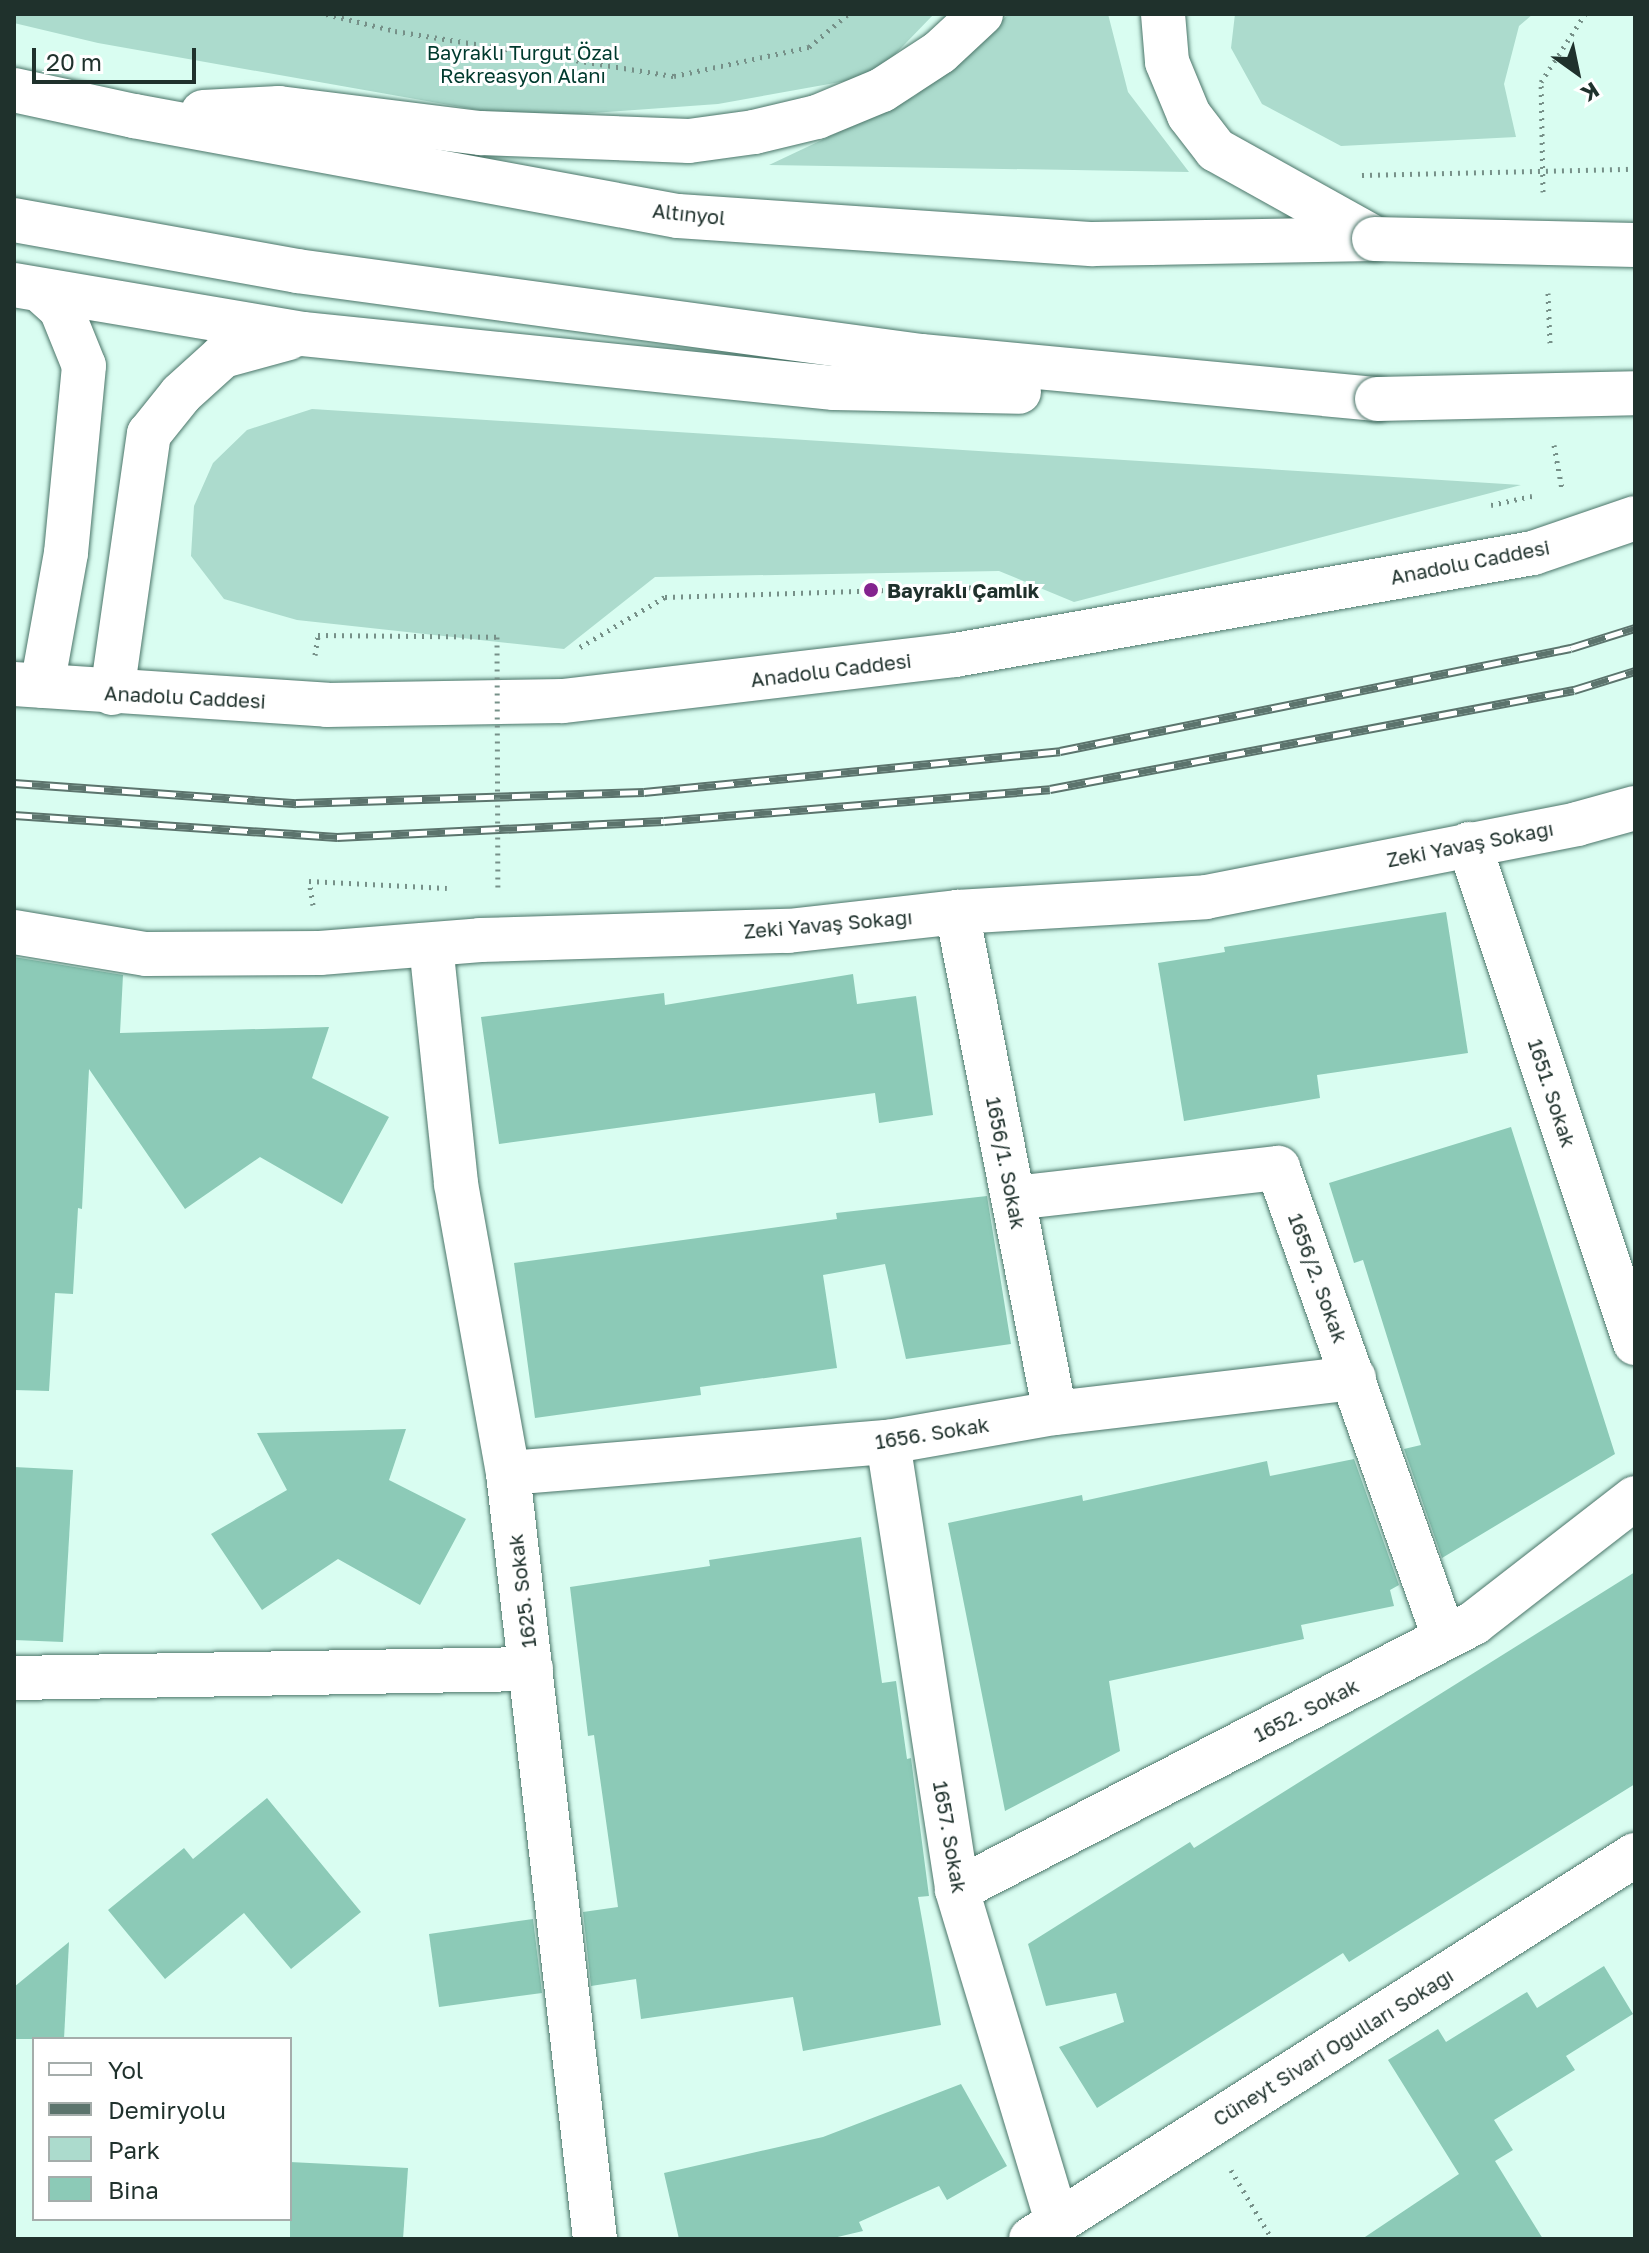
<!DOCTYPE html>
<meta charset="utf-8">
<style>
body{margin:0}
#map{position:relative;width:1649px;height:2253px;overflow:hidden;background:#d9fdf1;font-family:"Golos Text",sans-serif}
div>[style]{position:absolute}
.green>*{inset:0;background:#acdbcd}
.building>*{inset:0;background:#8ccab7}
.path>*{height:5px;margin-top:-2.5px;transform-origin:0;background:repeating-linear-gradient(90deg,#769088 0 2px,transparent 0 8px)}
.roads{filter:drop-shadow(0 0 2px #4b7569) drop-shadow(0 0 2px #4b7569)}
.minor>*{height:44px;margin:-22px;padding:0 22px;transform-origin:22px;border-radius:22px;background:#fff}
.tertiary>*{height:44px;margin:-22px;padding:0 22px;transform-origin:22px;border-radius:22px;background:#fff}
.secondary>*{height:44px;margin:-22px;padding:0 22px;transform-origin:22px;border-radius:22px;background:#fff}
.trunk>*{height:44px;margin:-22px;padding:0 22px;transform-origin:22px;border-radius:22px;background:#fff}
.rail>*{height:9px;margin-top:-4.5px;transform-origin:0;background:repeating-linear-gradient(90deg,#fff 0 18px,#5c746d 0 36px);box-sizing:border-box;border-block:2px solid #5c746d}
.path-bridge>*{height:5px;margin-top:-2.5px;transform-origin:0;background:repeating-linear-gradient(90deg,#769088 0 2px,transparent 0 8px)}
.bridges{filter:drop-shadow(0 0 2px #4b7569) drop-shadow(0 0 2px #4b7569)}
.trunk-bridge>*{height:44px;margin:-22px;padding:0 22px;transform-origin:22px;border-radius:22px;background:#fff}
.dots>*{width:22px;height:22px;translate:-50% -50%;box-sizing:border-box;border:4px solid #fff;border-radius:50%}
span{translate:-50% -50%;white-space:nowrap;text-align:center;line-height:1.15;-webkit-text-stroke:6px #fff;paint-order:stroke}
.park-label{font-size:20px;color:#003a2e}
.street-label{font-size:20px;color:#1f312c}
.poi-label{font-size:20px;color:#1f312c;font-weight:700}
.left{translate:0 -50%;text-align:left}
.frame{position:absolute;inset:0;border:16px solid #1f312c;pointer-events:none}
.legend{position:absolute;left:32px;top:2037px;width:260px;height:184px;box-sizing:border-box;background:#fff;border:2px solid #a5adab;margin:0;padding:10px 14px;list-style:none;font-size:24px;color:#1f312c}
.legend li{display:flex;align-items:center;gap:16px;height:40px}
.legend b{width:40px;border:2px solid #a5adab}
.north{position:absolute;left:1537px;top:32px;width:80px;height:80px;-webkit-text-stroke:6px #fff;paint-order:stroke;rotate:147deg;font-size:22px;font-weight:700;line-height:32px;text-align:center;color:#1f312c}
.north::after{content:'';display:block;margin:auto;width:28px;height:36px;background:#1f312c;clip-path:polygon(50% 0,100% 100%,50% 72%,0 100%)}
.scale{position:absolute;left:32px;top:48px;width:164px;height:36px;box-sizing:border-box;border:4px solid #1f312c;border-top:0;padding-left:10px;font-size:24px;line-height:28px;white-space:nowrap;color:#1f312c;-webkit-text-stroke:6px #fff;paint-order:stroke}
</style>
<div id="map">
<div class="green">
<div style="clip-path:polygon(14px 14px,934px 14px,874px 76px,718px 104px,523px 118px,98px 43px,14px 23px)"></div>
<div style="clip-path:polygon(1009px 14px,1108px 14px,1128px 92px,1189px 172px,769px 165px,915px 96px)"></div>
<div style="clip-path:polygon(1235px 14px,1533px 14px,1519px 26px,1504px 84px,1516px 137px,1341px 146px,1262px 104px,1231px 48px)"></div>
<div style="clip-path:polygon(312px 409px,1521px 485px,1074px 602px,999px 571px,655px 577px,564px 649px,297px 620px,224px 599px,191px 556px,194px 506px,213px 463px,247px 430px)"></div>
</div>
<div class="building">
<div style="clip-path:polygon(1446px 912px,1468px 1053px,1317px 1075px,1320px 1098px,1184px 1121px,1158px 963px,1225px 952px,1224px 947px)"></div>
<div style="clip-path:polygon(14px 957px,123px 975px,120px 1033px,329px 1027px,312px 1078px,389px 1117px,342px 1204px,260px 1157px,185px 1209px,89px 1069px,82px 1209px,78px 1208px,73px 1294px,55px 1293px,49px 1391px,14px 1390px)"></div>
<div style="clip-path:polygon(853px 974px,857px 1004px,916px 996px,933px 1115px,879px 1123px,875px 1093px,499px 1144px,481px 1017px,664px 993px,665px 1005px)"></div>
<div style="clip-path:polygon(1511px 1127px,1615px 1454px,1442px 1558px,1404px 1449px,1421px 1445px,1363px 1260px,1354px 1263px,1329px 1183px)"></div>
<div style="clip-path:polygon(987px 1196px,1011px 1344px,906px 1359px,885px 1264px,823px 1275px,837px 1368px,700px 1387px,701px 1395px,535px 1418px,514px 1263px,837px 1219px,836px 1213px)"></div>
<div style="clip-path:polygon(406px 1429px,389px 1480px,466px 1519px,420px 1605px,338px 1559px,262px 1610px,211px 1534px,287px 1490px,257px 1433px)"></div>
<div style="clip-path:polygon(1354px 1459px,1399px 1585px,1390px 1590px,1394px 1606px,1301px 1625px,1304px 1639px,1109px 1681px,1120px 1751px,1005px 1811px,948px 1523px,1082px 1495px,1083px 1501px,1267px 1461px,1270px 1476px)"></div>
<div style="clip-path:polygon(14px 1467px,73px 1470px,63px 1642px,14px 1640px)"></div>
<div style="clip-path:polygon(861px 1537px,882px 1683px,896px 1681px,907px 1759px,911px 1758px,929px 1896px,918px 1897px,941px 2025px,803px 2051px,793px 1997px,641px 2019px,636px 1979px,591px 1986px,583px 1912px,618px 1907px,594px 1735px,588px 1736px,570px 1587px,710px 1566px,709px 1560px)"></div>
<div style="clip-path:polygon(1635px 1572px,1635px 1784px,1349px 1962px,1343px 1953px,1097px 2108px,1059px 2047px,1124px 2022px,1116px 1993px,1046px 2006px,1028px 1944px,1190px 1842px,1194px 1848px)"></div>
<div style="clip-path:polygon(267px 1798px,361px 1912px,291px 1969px,244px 1913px,165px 1979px,108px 1910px,184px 1848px,193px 1859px)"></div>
<div style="clip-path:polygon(533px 1919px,542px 1993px,439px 2007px,429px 1934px)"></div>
<div style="clip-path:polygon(69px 1942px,64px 2039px,14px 2039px,14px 1987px)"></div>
<div style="clip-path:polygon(1604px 1966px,1633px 2014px,1566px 2056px,1575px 2070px,1494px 2120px,1513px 2150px,1495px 2161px,1543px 2239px,1362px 2239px,1459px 2174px,1388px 2060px,1438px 2029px,1446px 2042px,1527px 1992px,1537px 2008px)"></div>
<div style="clip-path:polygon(961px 2084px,1007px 2166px,947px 2200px,939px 2186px,859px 2222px,863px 2231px,829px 2239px,679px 2239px,664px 2173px,823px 2137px)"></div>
<div style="clip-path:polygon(290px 2162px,408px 2168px,403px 2239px,290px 2239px)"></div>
</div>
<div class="path">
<div style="left:326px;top:14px;width:71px;rotate:13.8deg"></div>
<div style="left:395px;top:31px;width:283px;rotate:9.2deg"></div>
<div style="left:674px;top:76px;width:138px;rotate:-12.1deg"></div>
<div style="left:809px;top:47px;width:51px;rotate:-40.2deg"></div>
<div style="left:1543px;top:192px;width:110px;rotate:-91deg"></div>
<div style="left:1541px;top:82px;width:81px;rotate:-57.1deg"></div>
<div style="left:1548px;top:293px;width:50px;rotate:87.7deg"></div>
<div style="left:1554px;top:445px;width:45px;rotate:79.7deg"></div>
<div style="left:1491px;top:505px;width:42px;rotate:-12.4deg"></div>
<div style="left:580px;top:647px;width:99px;rotate:-30.5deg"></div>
<div style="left:665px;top:597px;width:343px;rotate:-1.8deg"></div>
<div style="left:1008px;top:586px;width:12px;rotate:24deg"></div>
<div style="left:315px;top:655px;width:20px;rotate:-81deg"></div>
<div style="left:318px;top:635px;width:179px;rotate:0.6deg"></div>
<div style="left:313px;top:905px;width:24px;rotate:-99deg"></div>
<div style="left:309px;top:881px;width:138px;rotate:2.9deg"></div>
<div style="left:1231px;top:2170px;width:80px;rotate:59.3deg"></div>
</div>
<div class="roads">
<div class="minor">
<div style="left:1469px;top:844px;width:526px;rotate:71.6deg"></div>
<div style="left:957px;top:912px;width:510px;rotate:78.93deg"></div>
<div style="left:431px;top:945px;width:240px;rotate:84deg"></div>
<div style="left:456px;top:1184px;width:294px;rotate:79.8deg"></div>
<div style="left:508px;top:1473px;width:771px;rotate:83.52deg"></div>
<div style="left:1014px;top:1198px;width:266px;rotate:-6.5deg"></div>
<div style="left:1278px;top:1168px;width:498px;rotate:70.5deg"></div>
<div style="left:888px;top:1442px;width:453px;rotate:81.2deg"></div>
<div style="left:957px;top:1890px;width:347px;rotate:73.2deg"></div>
<div style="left:508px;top:1473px;width:381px;rotate:-4.7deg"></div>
<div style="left:888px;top:1442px;width:169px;rotate:-9.9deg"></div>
<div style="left:1055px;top:1413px;width:301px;rotate:-6.7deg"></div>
<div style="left:14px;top:1678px;width:517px;rotate:-1deg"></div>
<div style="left:957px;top:1890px;width:582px;rotate:-27.31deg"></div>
<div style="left:1474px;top:1623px;width:204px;rotate:-37.8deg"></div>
</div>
<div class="tertiary">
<div style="left:14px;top:932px;width:134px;rotate:9.5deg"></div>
<div style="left:146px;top:954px;width:174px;rotate:-0.3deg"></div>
<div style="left:320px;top:953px;width:161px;rotate:-4.6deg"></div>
<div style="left:480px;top:940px;width:308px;rotate:-1.7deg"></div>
<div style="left:788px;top:931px;width:170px;rotate:-6.4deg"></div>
<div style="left:957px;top:912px;width:249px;rotate:-3.4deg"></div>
<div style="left:1206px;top:897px;width:378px;rotate:-11.1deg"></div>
<div style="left:1577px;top:824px;width:60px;rotate:-15.4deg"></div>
<div style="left:1031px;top:2239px;width:716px;rotate:-32.45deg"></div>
</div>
<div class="secondary">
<div style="left:14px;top:684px;width:314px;rotate:3.8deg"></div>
<div style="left:327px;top:705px;width:236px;rotate:-1deg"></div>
<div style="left:563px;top:701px;width:395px;rotate:-6.7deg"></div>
<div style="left:955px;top:655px;width:587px;rotate:-10.01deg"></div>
<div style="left:1533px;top:553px;width:108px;rotate:-18.9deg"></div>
</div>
<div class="trunk">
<div style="left:1163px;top:14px;width:48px;rotate:85.2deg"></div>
<div style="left:1167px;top:62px;width:57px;rotate:67.5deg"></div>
<div style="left:1189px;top:115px;width:44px;rotate:52.4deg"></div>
<div style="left:1216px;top:150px;width:179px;rotate:29.1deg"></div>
<div style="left:14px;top:90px;width:123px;rotate:12.2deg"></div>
<div style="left:134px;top:116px;width:553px;rotate:10.42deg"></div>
<div style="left:678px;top:216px;width:416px;rotate:3.9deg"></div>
<div style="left:1093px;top:244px;width:281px;rotate:-1deg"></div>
<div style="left:203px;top:112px;width:76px;rotate:-3deg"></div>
<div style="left:279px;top:108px;width:204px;rotate:7.1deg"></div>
<div style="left:481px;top:133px;width:208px;rotate:2.2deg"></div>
<div style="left:689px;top:141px;width:66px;rotate:-7.9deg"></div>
<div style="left:754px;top:132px;width:65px;rotate:-13.4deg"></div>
<div style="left:817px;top:117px;width:70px;rotate:-22.6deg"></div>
<div style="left:882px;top:90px;width:69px;rotate:-33.2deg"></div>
<div style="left:940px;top:52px;width:56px;rotate:-42.8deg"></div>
<div style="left:14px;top:220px;width:288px;rotate:10.2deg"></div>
<div style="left:297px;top:271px;width:630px;rotate:7.76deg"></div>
<div style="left:921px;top:356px;width:458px;rotate:5.4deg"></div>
<div style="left:14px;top:285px;width:293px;rotate:9.6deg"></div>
<div style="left:303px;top:334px;width:534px;rotate:5.81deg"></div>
<div style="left:834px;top:388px;width:185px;rotate:1.2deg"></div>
<div style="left:40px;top:290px;width:28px;rotate:42deg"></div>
<div style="left:61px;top:309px;width:61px;rotate:68deg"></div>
<div style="left:84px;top:366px;width:188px;rotate:95.5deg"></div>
<div style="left:66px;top:553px;width:135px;rotate:100.2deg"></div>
<div style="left:112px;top:693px;width:262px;rotate:-81.9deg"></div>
<div style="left:149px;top:434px;width:51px;rotate:-51.3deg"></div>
<div style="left:181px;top:394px;width:57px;rotate:-42.1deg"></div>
<div style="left:223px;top:356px;width:68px;rotate:-15.3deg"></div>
</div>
</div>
<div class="rail">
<div style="left:14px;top:783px;width:283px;rotate:4.1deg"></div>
<div style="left:296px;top:803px;width:348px;rotate:-1.8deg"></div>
<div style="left:644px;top:792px;width:418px;rotate:-5.6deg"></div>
<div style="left:1060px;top:751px;width:521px;rotate:-11.4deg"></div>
<div style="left:1571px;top:648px;width:67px;rotate:-17.4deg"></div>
<div style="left:14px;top:815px;width:324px;rotate:3.9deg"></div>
<div style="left:337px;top:837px;width:327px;rotate:-2.8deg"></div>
<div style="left:664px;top:821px;width:387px;rotate:-4.7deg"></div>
<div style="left:1050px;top:789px;width:533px;rotate:-10.7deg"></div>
<div style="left:1574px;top:690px;width:64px;rotate:-17.3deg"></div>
</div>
<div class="path-bridge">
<div style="left:1362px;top:175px;width:273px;rotate:-1.3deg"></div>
<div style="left:497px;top:637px;width:254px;rotate:89.8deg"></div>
</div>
<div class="bridges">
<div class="trunk-bridge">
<div style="left:1374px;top:239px;width:261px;rotate:1.3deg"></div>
<div style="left:1377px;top:399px;width:258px;rotate:-1.3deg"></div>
</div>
</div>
<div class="dots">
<div style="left:871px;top:590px;background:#84238e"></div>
</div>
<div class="park-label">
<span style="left:523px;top:64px">Bayraklı Turgut Özal<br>Rekreasyon Alanı</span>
</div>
<div class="street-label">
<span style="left:689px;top:214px;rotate:6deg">Altınyol</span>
<span style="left:1470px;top:562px;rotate:-11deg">Anadolu Caddesi</span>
<span style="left:831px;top:670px;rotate:-7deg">Anadolu Caddesi</span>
<span style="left:185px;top:697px;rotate:3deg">Anadolu Caddesi</span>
<span style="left:1470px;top:844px;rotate:-11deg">Zeki Yavaş Sokağı</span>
<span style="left:828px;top:924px;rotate:-5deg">Zeki Yavaş Sokağı</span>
<span style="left:1552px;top:1093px;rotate:72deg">1651. Sokak</span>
<span style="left:1006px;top:1163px;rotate:79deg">1656/1. Sokak</span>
<span style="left:1318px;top:1278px;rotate:70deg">1656/2. Sokak</span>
<span style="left:932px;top:1433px;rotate:-9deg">1656. Sokak</span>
<span style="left:522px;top:1591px;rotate:-97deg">1625. Sokak</span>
<span style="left:1306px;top:1710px;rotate:-27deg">1652. Sokak</span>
<span style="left:950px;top:1837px;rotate:80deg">1657. Sokak</span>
<span style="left:1333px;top:2047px;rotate:-32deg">Cüneyt Sivari Oğulları Sokağı</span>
</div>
<div class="poi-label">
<span class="left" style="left:887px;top:590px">Bayraklı Çamlık</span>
</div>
<div class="frame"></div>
<ul class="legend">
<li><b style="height:10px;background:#fff"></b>Yol</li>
<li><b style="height:10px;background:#5c746d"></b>Demiryolu</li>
<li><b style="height:22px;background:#acdbcd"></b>Park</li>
<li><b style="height:22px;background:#8ccab7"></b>Bina</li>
</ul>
<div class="north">K</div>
<div class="scale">20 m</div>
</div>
